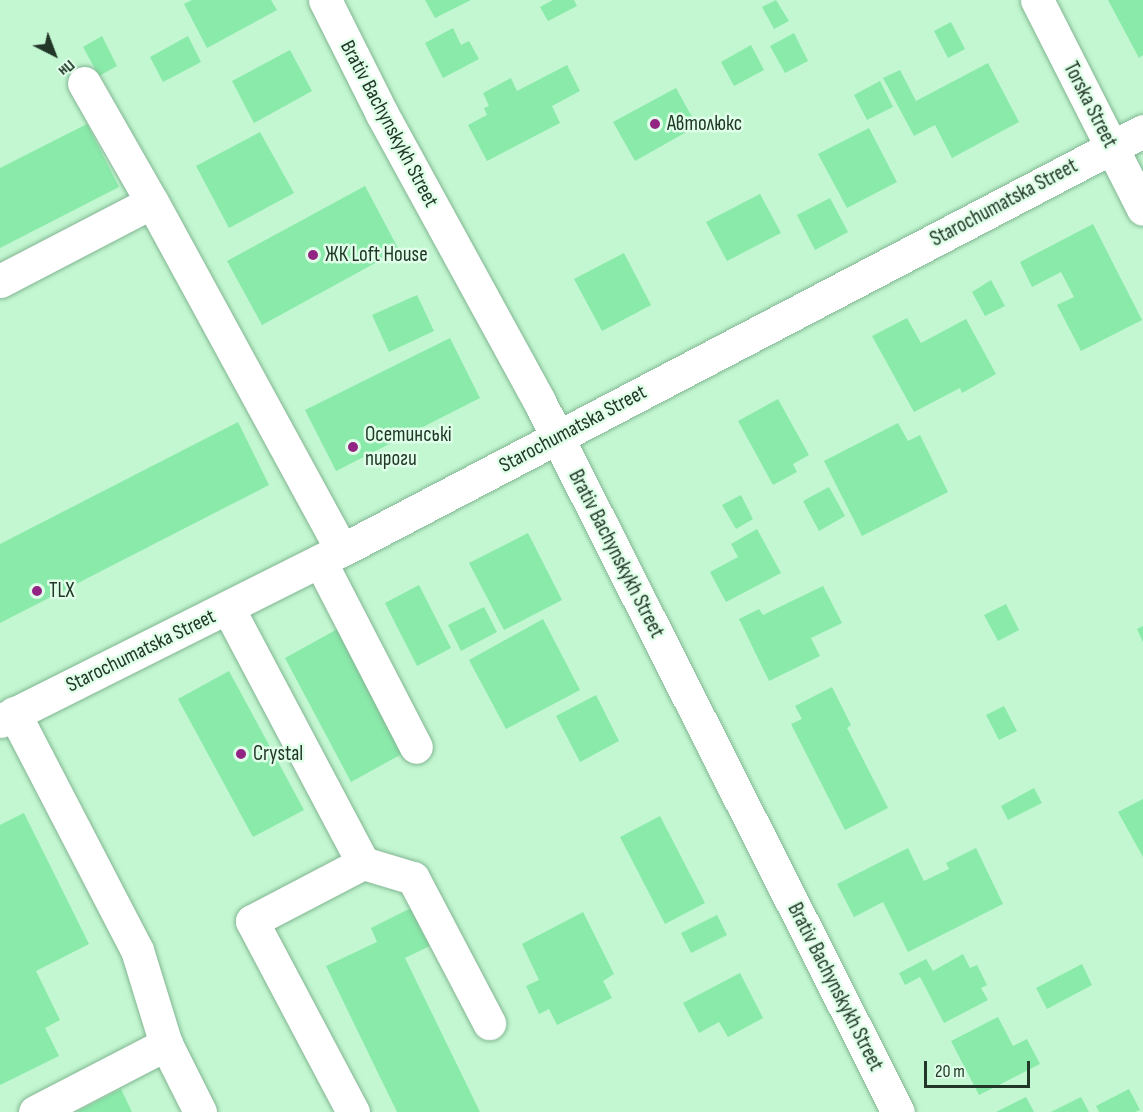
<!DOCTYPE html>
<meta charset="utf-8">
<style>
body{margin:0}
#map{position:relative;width:1143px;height:1112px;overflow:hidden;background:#c2f7d1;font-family:"Sofia Sans Condensed",sans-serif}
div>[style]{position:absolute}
.building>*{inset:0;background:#89eaaa}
.roads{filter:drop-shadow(0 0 2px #82b592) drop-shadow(0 0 2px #82b592)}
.minor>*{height:33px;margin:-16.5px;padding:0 16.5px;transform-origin:16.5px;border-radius:16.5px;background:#fff}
.dots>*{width:16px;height:16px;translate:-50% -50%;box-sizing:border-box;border:3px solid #dfffe8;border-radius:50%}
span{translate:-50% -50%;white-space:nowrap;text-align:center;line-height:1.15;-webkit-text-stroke:5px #dfffe8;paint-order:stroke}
.street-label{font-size:21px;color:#223728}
.poi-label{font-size:21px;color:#223728}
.left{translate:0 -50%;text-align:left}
.north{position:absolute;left:24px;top:24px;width:60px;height:60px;-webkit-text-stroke:4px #dfffe8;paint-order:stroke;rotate:138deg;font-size:16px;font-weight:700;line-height:24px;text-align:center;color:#223728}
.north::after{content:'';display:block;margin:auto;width:21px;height:27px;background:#223728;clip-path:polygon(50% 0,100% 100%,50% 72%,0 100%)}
.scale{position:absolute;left:924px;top:1061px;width:106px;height:27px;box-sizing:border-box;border:3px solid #223728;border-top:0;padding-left:8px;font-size:18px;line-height:21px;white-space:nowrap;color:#223728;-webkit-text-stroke:4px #dfffe8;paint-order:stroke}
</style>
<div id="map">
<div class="building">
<div style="clip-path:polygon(192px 0,271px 0,277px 10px,207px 48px,184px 4px)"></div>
<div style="clip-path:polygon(425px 0,471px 0,435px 18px)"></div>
<div style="clip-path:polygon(553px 0,574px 0,577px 6px,548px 21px,540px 7px)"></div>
<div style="clip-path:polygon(776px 0,789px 21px,774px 29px,762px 7px)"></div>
<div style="clip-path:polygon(1108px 0,1143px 0,1143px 55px,1139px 58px)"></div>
<div style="clip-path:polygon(951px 22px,965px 49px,948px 58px,934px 31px)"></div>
<div style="clip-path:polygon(453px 28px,461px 45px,469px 41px,479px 59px,443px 78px,425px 43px)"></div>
<div style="clip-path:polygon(794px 33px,808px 61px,785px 73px,770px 46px)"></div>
<div style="clip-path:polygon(102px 36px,117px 66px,99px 76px,83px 47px)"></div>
<div style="clip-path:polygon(188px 36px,201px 62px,163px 82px,150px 57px)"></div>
<div style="clip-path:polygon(751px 45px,764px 70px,734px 86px,721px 62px)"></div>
<div style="clip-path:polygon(290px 50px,312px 91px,254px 123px,232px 81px)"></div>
<div style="clip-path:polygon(988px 63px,1019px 122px,952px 158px,935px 125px,914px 136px,883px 78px,900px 70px,916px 101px)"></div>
<div style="clip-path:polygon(567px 65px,580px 91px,552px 106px,560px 123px,487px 161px,468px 125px,487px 115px,484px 108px,489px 106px,483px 93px,511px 78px,517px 91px)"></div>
<div style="clip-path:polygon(880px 81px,893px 107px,867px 120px,854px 95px)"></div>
<div style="clip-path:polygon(676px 88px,697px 126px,635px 161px,613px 122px)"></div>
<div style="clip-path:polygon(87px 124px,119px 187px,0 248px,0 168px)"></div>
<div style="clip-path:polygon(869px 128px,897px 182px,847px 208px,818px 154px)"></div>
<div style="clip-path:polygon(260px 132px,294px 193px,229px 228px,196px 166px)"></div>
<div style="clip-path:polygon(365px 186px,399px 250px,262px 325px,227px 261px)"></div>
<div style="clip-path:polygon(760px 194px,781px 233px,727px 261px,706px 222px)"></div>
<div style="clip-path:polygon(830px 198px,848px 232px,815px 250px,797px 215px)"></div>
<div style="clip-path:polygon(1093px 224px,1142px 320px,1081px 351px,1057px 305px,1074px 297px,1061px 272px,1032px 287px,1020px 262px)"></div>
<div style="clip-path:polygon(624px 253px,651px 305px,602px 331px,574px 279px)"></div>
<div style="clip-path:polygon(991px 280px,1005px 306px,985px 316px,972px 292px)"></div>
<div style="clip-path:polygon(417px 295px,434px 331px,389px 352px,372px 315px)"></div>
<div style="clip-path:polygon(907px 318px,921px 343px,966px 319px,996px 374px,962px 393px,960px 388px,914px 412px,872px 336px)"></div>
<div style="clip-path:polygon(450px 338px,480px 398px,336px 471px,305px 410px)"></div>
<div style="clip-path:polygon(778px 399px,809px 455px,793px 464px,797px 472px,773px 485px,738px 421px)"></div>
<div style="clip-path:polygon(238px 422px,269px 485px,0 623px,0 544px)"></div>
<div style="clip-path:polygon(898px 423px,908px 441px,920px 435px,948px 492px,862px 536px,824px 461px)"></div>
<div style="clip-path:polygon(829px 487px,845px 516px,819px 531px,803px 501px)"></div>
<div style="clip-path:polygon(741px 495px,753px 519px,736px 529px,722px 505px)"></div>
<div style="clip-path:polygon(757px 529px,781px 573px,726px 602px,710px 572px,738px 557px,731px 544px)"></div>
<div style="clip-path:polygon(528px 533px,562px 600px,504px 630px,469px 563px)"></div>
<div style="clip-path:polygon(419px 585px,451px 648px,417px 666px,385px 603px)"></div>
<div style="clip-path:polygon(823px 586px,842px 623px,811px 638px,820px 656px,769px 681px,739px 619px,759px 609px,763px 615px)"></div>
<div style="clip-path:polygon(1006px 604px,1019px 630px,998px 641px,984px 615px)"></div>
<div style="clip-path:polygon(484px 607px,497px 632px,461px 651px,448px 625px)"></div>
<div style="clip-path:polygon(543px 619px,580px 690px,506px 729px,469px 660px)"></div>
<div style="clip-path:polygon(343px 626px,409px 750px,351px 782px,285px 658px)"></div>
<div style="clip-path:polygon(1143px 626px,1143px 642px,1137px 629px)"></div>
<div style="clip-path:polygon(229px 671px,304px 810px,253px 837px,178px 699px)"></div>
<div style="clip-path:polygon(832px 687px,851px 725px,847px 728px,888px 808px,845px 830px,791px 724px,802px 719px,795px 706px)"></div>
<div style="clip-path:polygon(596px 695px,619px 741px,580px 762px,556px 716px)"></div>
<div style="clip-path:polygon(1004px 706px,1017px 731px,999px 740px,986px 715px)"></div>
<div style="clip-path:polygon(1034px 788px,1042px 803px,1008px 820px,1001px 806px)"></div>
<div style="clip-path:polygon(1143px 799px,1143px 857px,1118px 812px)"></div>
<div style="clip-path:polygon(24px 813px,89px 944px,36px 971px,60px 1020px,45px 1028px,59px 1056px,0 1085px,0 825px)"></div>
<div style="clip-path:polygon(660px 816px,705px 903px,665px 924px,620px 837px)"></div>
<div style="clip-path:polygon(908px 848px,924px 881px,949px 869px,946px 863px,976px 848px,1003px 904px,908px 952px,883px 902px,854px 917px,837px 884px)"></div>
<div style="clip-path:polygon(415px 906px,434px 944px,405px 958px,480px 1112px,397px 1112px,326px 966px,377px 942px,371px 928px)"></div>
<div style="clip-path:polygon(583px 912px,614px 974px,603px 981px,612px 998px,557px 1025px,549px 1009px,539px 1014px,526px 986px,539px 980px,522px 944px)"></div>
<div style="clip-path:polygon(717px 915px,727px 935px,691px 953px,681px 933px)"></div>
<div style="clip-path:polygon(963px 954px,970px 968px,977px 965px,987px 985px,981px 988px,988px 1000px,944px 1023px,920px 977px,905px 985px,899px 973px,926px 959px,933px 971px)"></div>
<div style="clip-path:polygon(1082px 964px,1092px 985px,1047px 1009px,1036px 988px)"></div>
<div style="clip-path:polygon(740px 973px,763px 1018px,728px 1037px,719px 1022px,699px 1033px,683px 1003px)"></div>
<div style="clip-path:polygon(998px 1017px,1013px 1046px,1027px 1039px,1040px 1064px,979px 1095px,951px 1041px)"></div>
<div style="clip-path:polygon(121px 1089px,132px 1112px,76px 1112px)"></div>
<div style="clip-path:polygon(1129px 1089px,1140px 1110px,1135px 1112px,1099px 1112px,1096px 1106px)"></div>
<div style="clip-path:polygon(1026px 1097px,1034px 1112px,996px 1112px)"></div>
<div style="clip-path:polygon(1081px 1097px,1089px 1112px,1051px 1112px)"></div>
</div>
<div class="roads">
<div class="minor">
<div style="left:325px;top:0;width:127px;rotate:63.4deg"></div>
<div style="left:382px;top:114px;width:327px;rotate:61.3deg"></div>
<div style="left:539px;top:401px;width:796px;rotate:63.21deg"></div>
<div style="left:1037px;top:0;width:234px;rotate:63.1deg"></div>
<div style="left:84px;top:83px;width:137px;rotate:60.3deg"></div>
<div style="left:0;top:281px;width:171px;rotate:-27.5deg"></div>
<div style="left:152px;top:202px;width:396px;rotate:61.4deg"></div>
<div style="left:320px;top:561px;width:209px;rotate:62.7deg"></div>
<div style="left:228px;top:608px;width:289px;rotate:62.1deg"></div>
<div style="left:363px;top:863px;width:52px;rotate:16.7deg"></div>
<div style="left:413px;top:878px;width:164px;rotate:62.3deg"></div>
<div style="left:14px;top:713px;width:267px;rotate:62.6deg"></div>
<div style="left:137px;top:950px;width:98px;rotate:72.9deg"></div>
<div style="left:166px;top:1044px;width:76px;rotate:63.4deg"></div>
<div style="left:0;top:721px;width:382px;rotate:-26.6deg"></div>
<div style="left:342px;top:550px;width:904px;rotate:-27.61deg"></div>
<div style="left:35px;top:1112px;width:148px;rotate:-27.4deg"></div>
<div style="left:353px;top:1112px;width:216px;rotate:-117.9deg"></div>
<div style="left:252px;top:921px;width:125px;rotate:-27.6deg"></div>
</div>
</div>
<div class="dots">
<div style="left:655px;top:124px;background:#932484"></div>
<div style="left:313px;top:255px;background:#932484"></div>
<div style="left:353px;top:447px;background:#932484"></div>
<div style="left:37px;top:591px;background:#932484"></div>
<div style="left:241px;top:754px;background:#932484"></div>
</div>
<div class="street-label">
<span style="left:1090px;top:105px;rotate:63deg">Torska Street</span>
<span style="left:389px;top:124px;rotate:62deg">Brativ Bachynskykh Street</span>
<span style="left:1004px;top:203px;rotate:-28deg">Starochumatska Street</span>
<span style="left:573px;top:429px;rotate:-28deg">Starochumatska Street</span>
<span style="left:616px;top:554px;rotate:63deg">Brativ Bachynskykh Street</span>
<span style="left:141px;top:651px;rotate:-26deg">Starochumatska Street</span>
<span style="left:835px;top:987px;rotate:63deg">Brativ Bachynskykh Street</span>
</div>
<div class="poi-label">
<span class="left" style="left:667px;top:124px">Автолюкс</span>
<span class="left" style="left:325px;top:255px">ЖК Loft House</span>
<span class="left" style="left:365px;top:447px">Осетинські<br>пироги</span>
<span class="left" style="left:49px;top:591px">TLX</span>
<span class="left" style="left:253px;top:754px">Crystal</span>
</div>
<div class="north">Пн</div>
<div class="scale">20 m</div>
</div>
